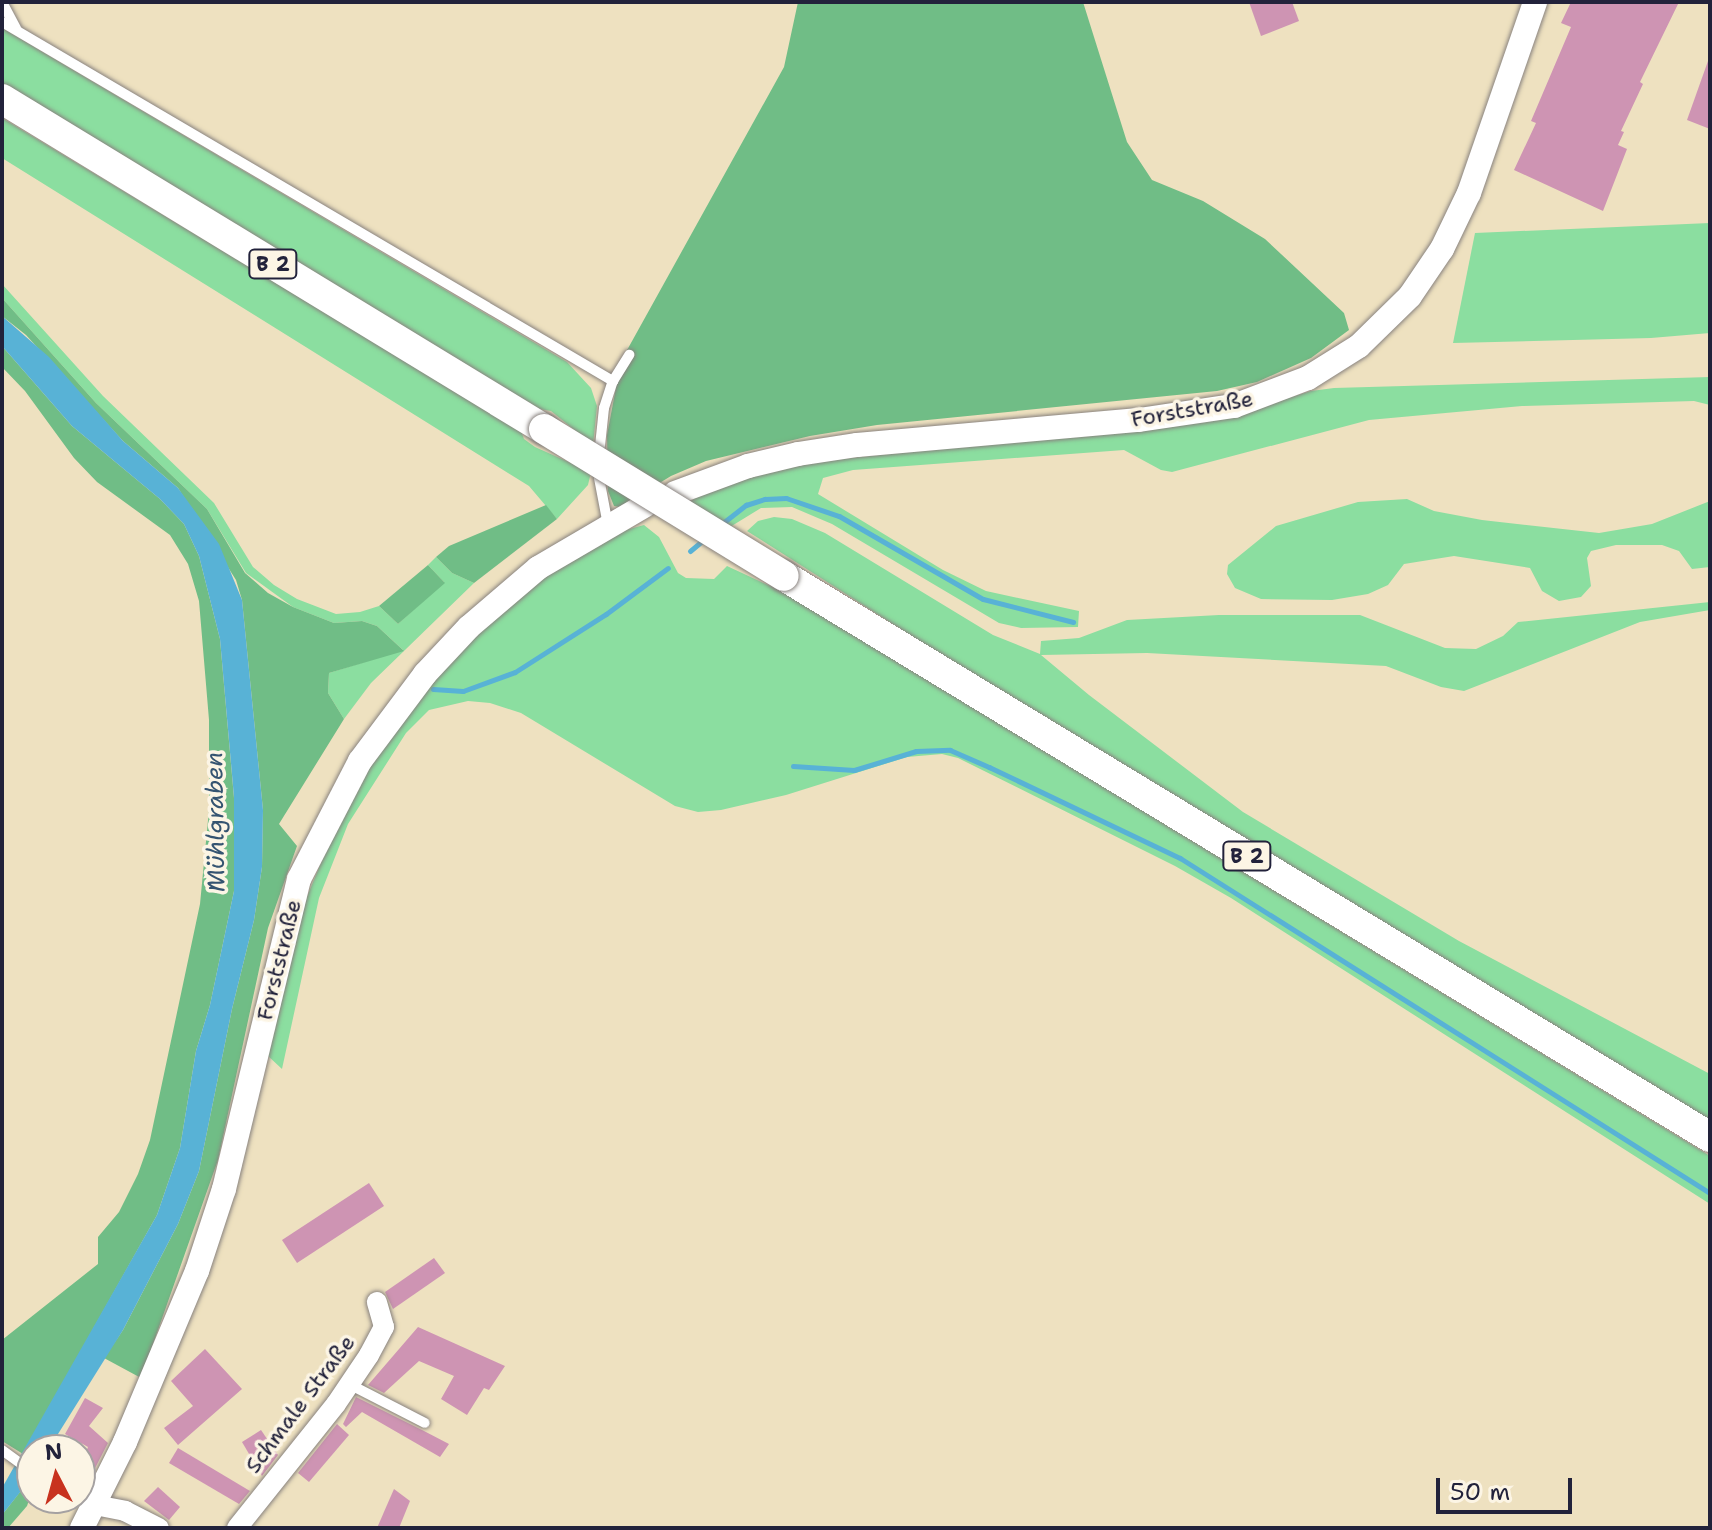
<!DOCTYPE html>
<meta charset="utf-8">
<style>
body{margin:0}
#map{position:relative;width:1712px;height:1530px;overflow:hidden;background:#eee1c0;font-family:"Shantell Sans",sans-serif}
div>[style]{position:absolute}
.green>*{inset:0;background:#8bdea0}
.forest>*{inset:0;background:#70bd86}
.water>*{inset:0;background:#58b2d6}
.stream>*{height:5px;margin:-2.5px;padding:0 2.5px;transform-origin:2.5px;border-radius:2.5px;background:#58b2d6}
.building>*{inset:0;background:#ce94b3}
.roads{filter:drop-shadow(0 0 2px #88827e) drop-shadow(0 0 2px #88827e)}
.service>*{height:10px;margin:-5px;padding:0 5px;transform-origin:5px;border-radius:5px;background:#fff}
.minor>*{height:20px;margin:-10px;padding:0 10px;transform-origin:10px;border-radius:10px;background:#fff}
.tertiary>*{height:24px;margin:-12px;padding:0 12px;transform-origin:12px;border-radius:12px;background:#fff}
.primary>*{height:30px;margin:-15px;padding:0 15px;transform-origin:15px;border-radius:15px;background:#fff}
.bridges{filter:drop-shadow(0 0 2px #88827e) drop-shadow(0 0 2px #88827e)}
.primary-bridge>*{height:30px;margin:-15px;padding:0 15px;transform-origin:15px;border-radius:15px;background:#fff}
span{translate:-50% -50%;white-space:nowrap;text-align:center;line-height:1.15;-webkit-text-stroke:7px #fcf5e5;paint-order:stroke}
.shield-label span{padding:2px 6px;background:#fcf5e5;border:2px solid;border-radius:6px;-webkit-text-stroke-width:0}
.shield-label{font-size:20px;color:#22223b;font-weight:700}
.street-label{font-size:22px;color:#22223b}
.water-label{font-size:24px;color:#355471;font-style:italic}
.frame{position:absolute;inset:0;border:4px solid #22223b;pointer-events:none}
.north{position:absolute;left:16px;top:1434px;width:80px;height:80px;box-sizing:border-box;background:#fcf5e5;border:2px solid #a5a1a1;border-radius:50%;rotate:354deg;font-size:22px;font-weight:700;line-height:32px;text-align:center;color:#22223b}
.north::after{content:'';display:block;margin:auto;width:28px;height:36px;background:#c8321e;clip-path:polygon(50% 0,100% 100%,50% 72%,0 100%)}
.scale{position:absolute;left:1436px;top:1478px;width:136px;height:36px;box-sizing:border-box;border:4px solid #22223b;border-top:0;padding-left:10px;font-size:24px;line-height:28px;white-space:nowrap;color:#22223b;-webkit-text-stroke:6px #fcf5e5;paint-order:stroke}
</style>
<div id="map">
<div class="green">
<div style="clip-path:polygon(2px 28px,567px 362px,591px 388px,597px 406px,593px 445px,551px 411px,539px 409px,2px 83px)"></div>
<div style="clip-path:polygon(2px 118px,521px 431px,524px 439px,535px 447px,591px 472px,588px 485px,557px 519px,529px 486px,2px 158px)"></div>
<div style="clip-path:polygon(1710px 223px,1710px 333px,1651px 338px,1453px 343px,1475px 233px)"></div>
<div style="clip-path:polygon(2px 284px,103px 396px,214px 503px,253px 567px,274px 585px,297px 599px,336px 614px,360px 612px,379px 606px,398px 624px,444px 582px,428px 565px,436px 557px,452px 573px,474px 583px,371px 683px,344px 719px,328px 693px,329px 673px,403px 650px,377px 626px,362px 621px,334px 623px,293px 607px,246px 573px,207px 509px,96px 403px,2px 298px)"></div>
<div style="clip-path:polygon(1710px 377px,1710px 405px,1694px 401px,1522px 406px,1369px 420px,1172px 472px,1161px 470px,1124px 450px,853px 470px,823px 478px,818px 494px,943px 570px,986px 591px,1079px 611px,1078px 627px,1021px 628px,999px 623px,832px 524px,792px 507px,761px 508px,730px 527px,690px 502px,700px 494px,769px 472px,824px 461px,1225px 418px,1311px 391px,1334px 388px)"></div>
<div style="clip-path:polygon(1407px 499px,1434px 511px,1482px 520px,1599px 533px,1652px 524px,1710px 501px,1710px 567px,1692px 569px,1679px 551px,1662px 545px,1616px 545px,1591px 551px,1587px 558px,1591px 586px,1581px 597px,1559px 601px,1542px 591px,1530px 568px,1454px 556px,1404px 564px,1388px 585px,1368px 594px,1332px 600px,1261px 599px,1235px 588px,1227px 574px,1228px 565px,1276px 526px,1358px 502px)"></div>
<div style="clip-path:polygon(774px 517px,792px 519px,825px 533px,993px 635px,1040px 654px,1041px 641px,1079px 638px,1127px 620px,1219px 615px,1360px 615px,1445px 648px,1476px 649px,1503px 636px,1518px 622px,1710px 602px,1710px 610px,1640px 622px,1464px 691px,1441px 687px,1386px 666px,1147px 653px,1041px 655px,1089px 695px,1243px 812px,1459px 941px,1710px 1074px,1710px 1123px,954px 663px,747px 531px,758px 521px)"></div>
<div style="clip-path:polygon(644px 525px,659px 537px,678px 573px,686px 578px,714px 579px,727px 566px,783px 592px,1710px 1156px,1710px 1204px,1231px 898px,1175px 866px,958px 758px,942px 754px,907px 757px,786px 795px,721px 810px,698px 812px,675px 806px,521px 713px,490px 703px,468px 701px,429px 710px,406px 733px,348px 824px,319px 898px,282px 1069px,267px 1055px,297px 921px,342px 812px,392px 728px,479px 631px,544px 577px,615px 533px)"></div>
</div>
<div class="forest">
<div style="clip-path:polygon(798px 2px,1083px 2px,1127px 142px,1152px 180px,1203px 201px,1265px 239px,1344px 313px,1349px 330px,1311px 358px,1257px 382px,1217px 391px,877px 425px,810px 436px,706px 461px,671px 476px,620px 507px,614px 506px,608px 491px,607px 435px,621px 361px,784px 67px)"></div>
<div style="clip-path:polygon(2px 298px,96px 403px,207px 509px,245px 573px,268px 593px,293px 607px,334px 623px,362px 621px,377px 626px,404px 651px,329px 673px,328px 693px,344px 719px,279px 824px,297px 846px,268px 928px,218px 1160px,141px 1378px,104px 1358px,123px 1330px,178px 1224px,199px 1171px,232px 1009px,254px 920px,262px 867px,263px 810px,242px 600px,236px 580px,178px 488px,123px 441px,26px 335px,2px 316px)"></div>
<div style="clip-path:polygon(2px 346px,72px 426px,160px 499px,184px 524px,199px 556px,220px 639px,234px 798px,234px 891px,210px 1005px,196px 1051px,180px 1148px,157px 1215px,23px 1454px,2px 1441px,2px 1340px,98px 1264px,98px 1237px,119px 1212px,138px 1174px,150px 1140px,200px 904px,209px 810px,209px 720px,199px 601px,188px 564px,170px 535px,97px 482px,74px 458px,25px 391px,2px 367px)"></div>
<div style="clip-path:polygon(546px 505px,557px 519px,474px 583px,452px 573px,436px 557px,449px 546px)"></div>
<div style="clip-path:polygon(428px 565px,445px 583px,398px 624px,379px 606px)"></div>
<div style="clip-path:polygon(30px 1479px,32px 1492px,27px 1506px,8px 1528px,2px 1528px,2px 1515px)"></div>
</div>
<div class="water">
<div style="clip-path:polygon(2px 316px,49px 357px,123px 441px,178px 488px,219px 544px,242px 600px,263px 810px,262px 867px,254px 920px,232px 1009px,199px 1171px,178px 1224px,123px 1330px,48px 1450px,32px 1450px,32px 1477px,2px 1515px,2px 1488px,157px 1215px,180px 1148px,196px 1051px,210px 1005px,234px 891px,234px 797px,220px 639px,199px 556px,184px 524px,160px 499px,72px 426px,2px 346px)"></div>
</div>
<div class="stream">
<div style="left:724px;top:522px;width:28px;rotate:-38deg"></div>
<div style="left:746px;top:505px;width:20px;rotate:-18deg"></div>
<div style="left:765px;top:499px;width:21px;rotate:-3deg"></div>
<div style="left:786px;top:498px;width:56px;rotate:18.8deg"></div>
<div style="left:839px;top:516px;width:166px;rotate:30deg"></div>
<div style="left:983px;top:599px;width:93px;rotate:14.3deg"></div>
<div style="left:690px;top:551px;width:16px;rotate:-40deg"></div>
<div style="left:433px;top:689px;width:30px;rotate:4deg"></div>
<div style="left:463px;top:691px;width:55px;rotate:-20.1deg"></div>
<div style="left:515px;top:672px;width:108px;rotate:-32.5deg"></div>
<div style="left:606px;top:614px;width:77px;rotate:-36.6deg"></div>
<div style="left:793px;top:766px;width:61px;rotate:3.8deg"></div>
<div style="left:854px;top:770px;width:65px;rotate:-17deg"></div>
<div style="left:916px;top:751px;width:34px;rotate:-2deg"></div>
<div style="left:950px;top:750px;width:43px;rotate:23.6deg"></div>
<div style="left:989px;top:767px;width:212px;rotate:25.5deg"></div>
<div style="left:1180px;top:858px;width:627px;rotate:32.3deg"></div>
</div>
<div class="building">
<div style="clip-path:polygon(1249px 2px,1292px 2px,1299px 21px,1261px 36px)"></div>
<div style="clip-path:polygon(1571px 2px,1679px 2px,1640px 82px,1643px 84px,1621px 131px,1624px 132px,1618px 145px,1627px 149px,1603px 211px,1514px 170px,1536px 123px,1531px 121px,1571px 27px,1561px 23px)"></div>
<div style="clip-path:polygon(1708px 61px,1710px 61px,1710px 129px,1687px 120px)"></div>
<div style="clip-path:polygon(369px 1183px,384px 1206px,297px 1263px,282px 1240px)"></div>
<div style="clip-path:polygon(434px 1258px,445px 1273px,393px 1309px,385px 1292px)"></div>
<div style="clip-path:polygon(418px 1327px,505px 1366px,489px 1390px,484px 1388px,467px 1415px,441px 1399px,454px 1376px,419px 1361px,384px 1393px,368px 1385px)"></div>
<div style="clip-path:polygon(205px 1349px,242px 1389px,178px 1445px,164px 1428px,193px 1406px,171px 1381px)"></div>
<div style="clip-path:polygon(356px 1397px,424px 1431px,449px 1444px,440px 1457px,362px 1412px,346px 1427px,343px 1424px)"></div>
<div style="clip-path:polygon(85px 1398px,103px 1408px,89px 1426px,108px 1443px,92px 1474px,80px 1468px,88px 1447px,65px 1434px)"></div>
<div style="clip-path:polygon(337px 1424px,349px 1435px,309px 1482px,298px 1473px)"></div>
<div style="clip-path:polygon(261px 1430px,278px 1455px,262px 1476px,242px 1442px)"></div>
<div style="clip-path:polygon(178px 1448px,250px 1491px,239px 1504px,169px 1463px)"></div>
<div style="clip-path:polygon(158px 1487px,180px 1507px,169px 1520px,144px 1501px)"></div>
<div style="clip-path:polygon(394px 1489px,410px 1501px,399px 1528px,377px 1528px)"></div>
</div>
<div class="roads">
<div class="service">
<div style="left:2px;top:2px;width:30px;rotate:62deg"></div>
<div style="left:2px;top:22px;width:709px;rotate:30.44deg"></div>
<div style="left:600px;top:446px;width:38px;rotate:-84deg"></div>
<div style="left:604px;top:408px;width:28px;rotate:-72deg"></div>
<div style="left:613px;top:381px;width:31px;rotate:-58deg"></div>
<div style="left:599px;top:478px;width:48px;rotate:79.2deg"></div>
<div style="left:349px;top:1384px;width:85px;rotate:27.2deg"></div>
<div style="left:2px;top:1450px;width:37px;rotate:36deg"></div>
</div>
<div class="minor">
<div style="left:95px;top:1505px;width:31px;rotate:11deg"></div>
<div style="left:125px;top:1511px;width:38px;rotate:27deg"></div>
<div style="left:237px;top:1528px;width:159px;rotate:-51.4deg"></div>
<div style="left:336px;top:1404px;width:59px;rotate:-56deg"></div>
<div style="left:369px;top:1355px;width:32px;rotate:-62deg"></div>
<div style="left:384px;top:1327px;width:26px;rotate:-106deg"></div>
</div>
<div class="tertiary">
<div style="left:675px;top:493px;width:78px;rotate:-20.3deg"></div>
<div style="left:748px;top:466px;width:51px;rotate:-13.5deg"></div>
<div style="left:798px;top:454px;width:60px;rotate:-8.7deg"></div>
<div style="left:857px;top:445px;width:283px;rotate:-5.1deg"></div>
<div style="left:1139px;top:420px;width:96px;rotate:-8.4deg"></div>
<div style="left:1234px;top:406px;width:79px;rotate:-20.7deg"></div>
<div style="left:1308px;top:378px;width:60px;rotate:-32.1deg"></div>
<div style="left:1359px;top:346px;width:71px;rotate:-44.4deg"></div>
<div style="left:1410px;top:296px;width:57px;rotate:-55.8deg"></div>
<div style="left:1442px;top:249px;width:62px;rotate:-64.3deg"></div>
<div style="left:1469px;top:193px;width:202px;rotate:-70.9deg"></div>
<div style="left:82px;top:1528px;width:96px;rotate:-63.4deg"></div>
<div style="left:125px;top:1442px;width:186px;rotate:-67.2deg"></div>
<div style="left:197px;top:1271px;width:86px;rotate:-71.8deg"></div>
<div style="left:224px;top:1189px;width:319px;rotate:-76.4deg"></div>
<div style="left:299px;top:879px;width:133px;rotate:-62.7deg"></div>
<div style="left:360px;top:761px;width:109px;rotate:-53.2deg"></div>
<div style="left:425px;top:674px;width:64px;rotate:-46.9deg"></div>
<div style="left:469px;top:627px;width:91px;rotate:-40.5deg"></div>
<div style="left:538px;top:568px;width:123px;rotate:-30.3deg"></div>
</div>
<div class="primary">
<div style="left:2px;top:99px;width:635px;rotate:31.34deg"></div>
<div style="left:784px;top:576px;width:1083px;rotate:31.21deg"></div>
</div>
</div>
<div class="bridges">
<div class="primary-bridge">
<div style="left:544px;top:429px;width:281px;rotate:31.5deg"></div>
</div>
</div>
<div class="shield-label">
<span style="left:273px;top:264px">B 2</span>
<span style="left:1247px;top:856px">B 2</span>
</div>
<div class="street-label">
<span style="left:1192px;top:409px;rotate:-10deg">Forststraße</span>
<span style="left:279px;top:960px;rotate:-76deg">Forststraße</span>
<span style="left:300px;top:1404px;rotate:-53deg">Schmale Straße</span>
</div>
<div class="water-label">
<span style="left:216px;top:822px;rotate:-91deg">Mühlgraben</span>
</div>
<div class="frame"></div>
<div class="north">N</div>
<div class="scale">50 m</div>
</div>
